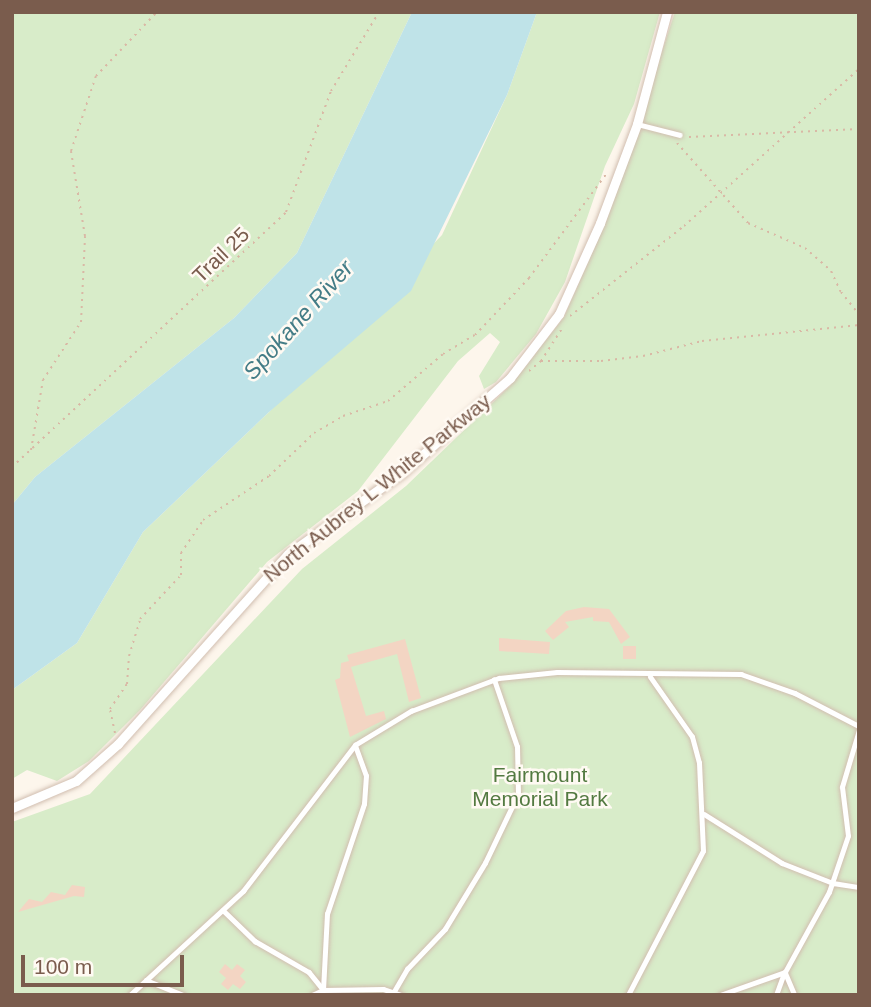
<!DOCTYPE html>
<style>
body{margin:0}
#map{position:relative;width:871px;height:1007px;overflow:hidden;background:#fdf6ec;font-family:Helvetica,sans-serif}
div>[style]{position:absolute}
.green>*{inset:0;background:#d8ecc9}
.water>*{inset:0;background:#bfe3e8}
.building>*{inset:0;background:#f3d5c3}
.path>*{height:2px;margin-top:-1px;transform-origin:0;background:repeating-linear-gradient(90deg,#d9b8a5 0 2px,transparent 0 7px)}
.roads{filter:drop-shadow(0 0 2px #d1beb0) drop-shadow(0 0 2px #d1beb0)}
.service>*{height:4.5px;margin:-2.25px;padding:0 2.25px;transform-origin:2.25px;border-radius:2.25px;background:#fff}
.minor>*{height:9px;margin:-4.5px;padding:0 4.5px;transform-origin:4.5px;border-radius:4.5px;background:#fff}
span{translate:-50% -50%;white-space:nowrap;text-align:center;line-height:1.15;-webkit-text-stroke:5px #fffaf3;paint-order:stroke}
.street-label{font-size:21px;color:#7a5c4d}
.park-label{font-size:21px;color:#537a41}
.water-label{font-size:23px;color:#437c86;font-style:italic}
.frame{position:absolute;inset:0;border:14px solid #7a5c4d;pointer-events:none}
.scale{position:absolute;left:21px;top:955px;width:163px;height:32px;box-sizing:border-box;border:4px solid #7a5c4d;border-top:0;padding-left:9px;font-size:21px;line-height:24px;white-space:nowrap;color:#7a5c4d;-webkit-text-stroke:5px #fffaf3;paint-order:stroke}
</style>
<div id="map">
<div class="green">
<div style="clip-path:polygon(12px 12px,412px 12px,297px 253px,234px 318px,35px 477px,12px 505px)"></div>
<div style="clip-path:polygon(537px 12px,660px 12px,634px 104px,605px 166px,565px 282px,536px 334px,496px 382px,484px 389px,479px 376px,500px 342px,490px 333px,458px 361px,358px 491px,267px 562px,140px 710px,89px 761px,57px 781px,27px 770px,12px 779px,12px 690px,77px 643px,143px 532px,269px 412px,442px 235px,507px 95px)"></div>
<div style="clip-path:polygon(675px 12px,859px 12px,859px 995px,12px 995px,12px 822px,90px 794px,302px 569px,406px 486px,511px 385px,564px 317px,606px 221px)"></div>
</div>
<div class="water">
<div style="clip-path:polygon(412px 12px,537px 12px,507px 95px,411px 291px,269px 412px,143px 532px,77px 643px,12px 690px,12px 505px,35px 477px,234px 318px,297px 253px)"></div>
</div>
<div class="building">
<div style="clip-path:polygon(584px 607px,609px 609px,630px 637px,621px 644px,609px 622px,593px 621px,593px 617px,565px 622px,569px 627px,553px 640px,545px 631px,566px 611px)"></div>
<div style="clip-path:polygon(499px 638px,550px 642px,549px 654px,499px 651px)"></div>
<div style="clip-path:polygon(405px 639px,421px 698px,409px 702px,397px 654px,351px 667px,366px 716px,384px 711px,386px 719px,350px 737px,335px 680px,340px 678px,341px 663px,349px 661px,347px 655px)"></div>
<div style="clip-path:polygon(623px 646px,636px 646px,636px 659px,623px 659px)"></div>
<div style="clip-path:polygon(72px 885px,85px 887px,84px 897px,74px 896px,18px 912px,29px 899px,42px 902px,51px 892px,65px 895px)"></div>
<div style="clip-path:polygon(225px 964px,232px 970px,237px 964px,245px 970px,240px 976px,246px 982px,240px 989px,233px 984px,228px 990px,221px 984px,226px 978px,219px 972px)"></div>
</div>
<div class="path">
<div style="left:689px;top:137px;width:170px;rotate:-2.7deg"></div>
<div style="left:677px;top:143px;width:107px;rotate:48.4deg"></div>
<div style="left:748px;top:223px;width:62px;rotate:23.7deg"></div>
<div style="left:805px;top:248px;width:35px;rotate:41deg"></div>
<div style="left:831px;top:271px;width:23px;rotate:65deg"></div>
<div style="left:841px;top:292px;width:28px;rotate:51deg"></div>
<div style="left:570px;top:316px;width:145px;rotate:-38.3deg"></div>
<div style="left:684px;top:226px;width:235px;rotate:-41.9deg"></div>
<div style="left:541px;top:361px;width:60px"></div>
<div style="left:601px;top:361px;width:42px;rotate:-6.8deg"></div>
<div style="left:643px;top:356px;width:61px;rotate:-14.3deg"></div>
<div style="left:702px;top:341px;width:158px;rotate:-5.8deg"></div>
<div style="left:529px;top:371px;width:16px;rotate:-40deg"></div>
<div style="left:541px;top:361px;width:40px;rotate:-57.1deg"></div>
<div style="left:31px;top:450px;width:71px;rotate:-80.3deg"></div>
<div style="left:43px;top:380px;width:69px;rotate:-56.8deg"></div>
<div style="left:81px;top:322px;width:86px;rotate:-87.3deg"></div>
<div style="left:85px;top:236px;width:86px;rotate:-99.4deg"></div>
<div style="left:71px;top:151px;width:79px;rotate:-71.6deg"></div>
<div style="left:96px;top:76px;width:88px;rotate:-46.4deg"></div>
<div style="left:12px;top:467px;width:374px;rotate:-42.9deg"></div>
<div style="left:286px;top:212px;width:129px;rotate:-69.6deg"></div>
<div style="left:331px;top:91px;width:92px;rotate:-58.7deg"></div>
<div style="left:115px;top:733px;width:25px;rotate:-102deg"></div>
<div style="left:110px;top:709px;width:30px;rotate:-56deg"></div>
<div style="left:127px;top:684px;width:28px;rotate:-86deg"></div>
<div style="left:129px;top:656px;width:39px;rotate:-73deg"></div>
<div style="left:140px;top:619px;width:60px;rotate:-47deg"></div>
<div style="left:181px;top:575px;width:22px;rotate:-90deg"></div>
<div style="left:181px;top:553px;width:40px;rotate:-56deg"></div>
<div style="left:203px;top:520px;width:79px;rotate:-33.7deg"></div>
<div style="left:269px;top:476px;width:62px;rotate:-43.7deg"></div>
<div style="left:314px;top:433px;width:34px;rotate:-30deg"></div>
<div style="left:343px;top:416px;width:47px;rotate:-18.4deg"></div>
<div style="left:388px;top:401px;width:72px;rotate:-40.5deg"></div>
<div style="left:443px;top:354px;width:37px;rotate:-31deg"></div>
<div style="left:475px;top:335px;width:79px;rotate:-46.5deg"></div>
<div style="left:529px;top:278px;width:131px;rotate:-53.4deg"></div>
</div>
<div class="roads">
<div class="service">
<div style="left:637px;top:124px;width:44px;rotate:14.3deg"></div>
<div style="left:704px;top:814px;width:92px;rotate:32.1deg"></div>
<div style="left:782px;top:863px;width:55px;rotate:21.4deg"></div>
<div style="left:833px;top:883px;width:26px;rotate:9deg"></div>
<div style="left:223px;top:910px;width:45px;rotate:44.1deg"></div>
<div style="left:255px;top:941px;width:62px;rotate:29.9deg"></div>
<div style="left:309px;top:972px;width:22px;rotate:51deg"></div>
<div style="left:785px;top:972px;width:25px;rotate:67deg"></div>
<div style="left:146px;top:980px;width:40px;rotate:22deg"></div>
<div style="left:323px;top:990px;width:76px;rotate:-87deg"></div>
<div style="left:327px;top:914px;width:116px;rotate:-71.4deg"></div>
<div style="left:364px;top:804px;width:28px;rotate:-86deg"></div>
<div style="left:366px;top:776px;width:32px;rotate:-110deg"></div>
<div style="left:130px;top:995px;width:154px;rotate:-42.6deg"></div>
<div style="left:243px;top:891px;width:184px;rotate:-52.5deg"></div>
<div style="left:355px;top:745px;width:66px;rotate:-31.3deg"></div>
<div style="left:411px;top:711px;width:94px;rotate:-20.6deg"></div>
<div style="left:499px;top:678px;width:58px;rotate:-5.9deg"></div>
<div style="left:557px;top:672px;width:184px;rotate:0.6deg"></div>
<div style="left:741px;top:674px;width:57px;rotate:19.4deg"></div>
<div style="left:795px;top:693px;width:72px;rotate:27.3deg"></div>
<div style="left:312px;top:995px;width:12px;rotate:-24deg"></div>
<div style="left:323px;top:990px;width:60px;rotate:-1deg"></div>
<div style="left:383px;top:989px;width:20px;rotate:18deg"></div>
<div style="left:392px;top:995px;width:30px;rotate:-60deg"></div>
<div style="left:407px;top:969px;width:55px;rotate:-46.5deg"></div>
<div style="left:445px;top:929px;width:77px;rotate:-58.8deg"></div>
<div style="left:485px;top:863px;width:76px;rotate:-64.4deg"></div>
<div style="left:518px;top:794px;width:47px;rotate:-91.2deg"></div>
<div style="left:517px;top:747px;width:71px;rotate:-108.9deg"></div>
<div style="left:628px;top:995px;width:162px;rotate:-62.5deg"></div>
<div style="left:703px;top:851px;width:88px;rotate:-92.6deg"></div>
<div style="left:699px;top:763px;width:27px;rotate:-105deg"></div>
<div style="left:692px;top:737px;width:73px;rotate:-125deg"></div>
<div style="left:720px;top:995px;width:69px;rotate:-19.5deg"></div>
<div style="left:785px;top:972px;width:91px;rotate:-61.2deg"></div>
<div style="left:829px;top:892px;width:59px;rotate:-71.3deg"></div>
<div style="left:848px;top:836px;width:49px;rotate:-97deg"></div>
<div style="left:842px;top:787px;width:59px;rotate:-73.4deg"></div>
<div style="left:776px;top:995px;width:23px;rotate:-70deg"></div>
</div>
<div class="minor">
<div style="left:12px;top:808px;width:69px;rotate:-22.9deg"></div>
<div style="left:76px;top:781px;width:56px;rotate:-41.4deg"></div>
<div style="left:118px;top:744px;width:255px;rotate:-48.2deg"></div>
<div style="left:288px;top:554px;width:141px;rotate:-35.5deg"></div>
<div style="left:403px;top:472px;width:142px;rotate:-41.3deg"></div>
<div style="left:510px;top:378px;width:81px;rotate:-52.6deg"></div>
<div style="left:559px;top:314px;width:100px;rotate:-65.7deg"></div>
<div style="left:600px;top:223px;width:106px;rotate:-69.5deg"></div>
<div style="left:637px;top:124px;width:116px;rotate:-75deg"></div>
</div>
</div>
<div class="street-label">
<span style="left:221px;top:255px;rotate:-44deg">Trail 25</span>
<span style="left:377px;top:488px;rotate:-39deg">North Aubrey L White Parkway</span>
</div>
<div class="park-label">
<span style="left:540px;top:787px">Fairmount<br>Memorial Park</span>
</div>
<div class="water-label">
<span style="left:298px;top:320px;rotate:-48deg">Spokane River</span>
</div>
<div class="frame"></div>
<div class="scale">100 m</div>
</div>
